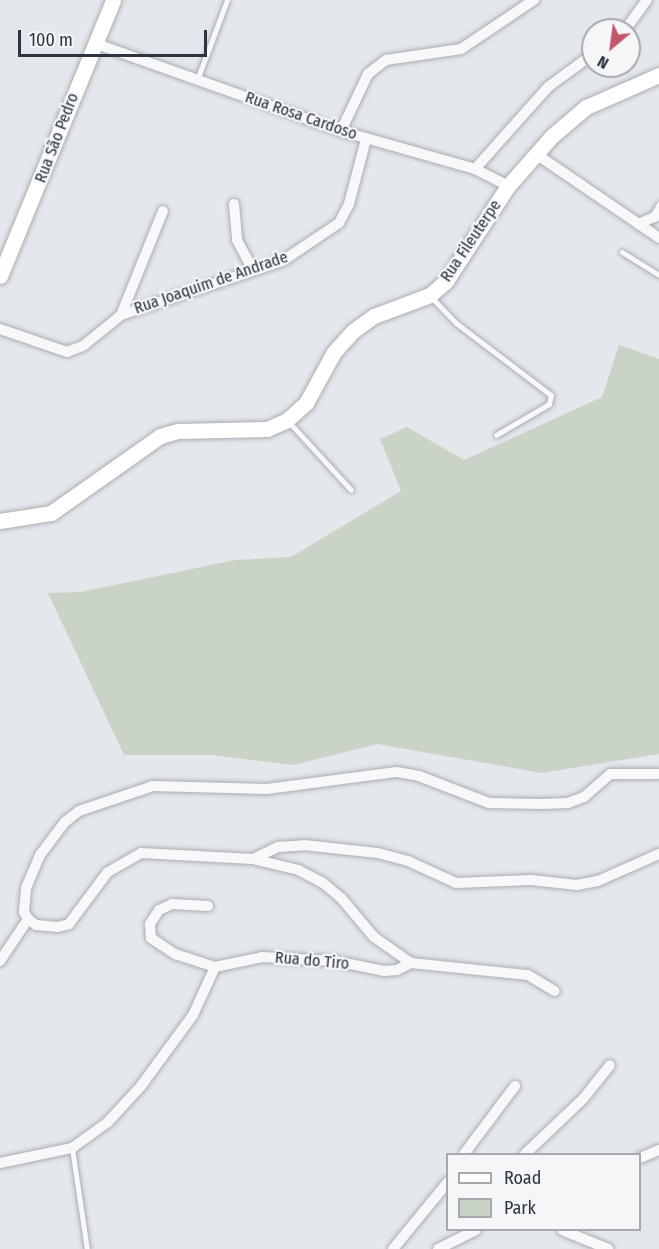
<!DOCTYPE html>
<meta charset="utf-8">
<style>
body{margin:0}
#map{position:relative;width:659px;height:1249px;overflow:hidden;background:#e4e7eb;font-family:"Fira Sans Condensed",sans-serif}
div>[style]{position:absolute}
.green>*{inset:0;background:#cad4c6}
.roads{filter:drop-shadow(0 0 2px #aaaeb5) drop-shadow(0 0 2px #aaaeb5)}
.lane>*{height:5px;margin:-2.5px;padding:0 2.5px;transform-origin:2.5px;border-radius:2.5px;background:#f7f8f9}
.street>*{height:10px;margin:-5px;padding:0 5px;transform-origin:5px;border-radius:5px;background:#f7f8f9}
.secondary>*{height:15px;margin:-7.5px;padding:0 7.5px;transform-origin:7.5px;border-radius:7.5px;background:#fff}
span{translate:-50% -50%;white-space:nowrap;text-align:center;line-height:1.15;-webkit-text-stroke:4.5px #f4f6f8;paint-order:stroke}
.street-label{font-size:16px;color:#2e3542}
.legend{position:absolute;left:446px;top:1153px;width:195px;height:78px;box-sizing:border-box;background:#f4f6f8;border:2px solid #a5a9af;margin:0;padding:8px 10px;list-style:none;font-size:18px;color:#2e3542}
.legend li{display:flex;align-items:center;gap:12px;height:30px}
.legend b{width:30px;border:2px solid #a5a9af}
.north{position:absolute;left:581px;top:18px;width:60px;height:60px;box-sizing:border-box;background:#f4f6f8;border:2px solid #a5a9af;border-radius:50%;rotate:209deg;font-size:16px;font-weight:700;line-height:24px;text-align:center;color:#2e3542}
.north::after{content:'';display:block;margin:auto;width:21px;height:27px;background:#c2586a;clip-path:polygon(50% 0,100% 100%,50% 72%,0 100%)}
.scale{position:absolute;left:18px;top:30px;width:189px;height:27px;box-sizing:border-box;border:3px solid #2e3542;border-top:0;padding-left:8px;font-size:18px;line-height:21px;white-space:nowrap;color:#2e3542;-webkit-text-stroke:4px #f4f6f8;paint-order:stroke}
</style>
<div id="map">
<div class="green">
<div style="clip-path:polygon(619px 345px,659px 359px,659px 754px,542px 773px,377px 744px,293px 765px,212px 755px,124px 755px,48px 593px,81px 592px,235px 560px,291px 557px,401px 491px,380px 439px,407px 427px,464px 460px,602px 397px)"></div>
</div>
<div class="roads">
<div class="lane">
<div style="left:197px;top:80px;width:85px;rotate:-69.4deg"></div>
<div style="left:652px;top:216px;width:14px;rotate:-60deg"></div>
<div style="left:622px;top:252px;width:44px;rotate:31.9deg"></div>
<div style="left:431px;top:297px;width:36px;rotate:46deg"></div>
<div style="left:456px;top:323px;width:119px;rotate:37.2deg"></div>
<div style="left:551px;top:395px;width:9px;rotate:103deg"></div>
<div style="left:549px;top:404px;width:61px;rotate:149.7deg"></div>
<div style="left:288px;top:421px;width:93px;rotate:47.6deg"></div>
<div style="left:72px;top:1148px;width:102px;rotate:81.6deg"></div>
</div>
<div class="street">
<div style="left:625px;top:30px;width:37px;rotate:-54deg"></div>
<div style="left:94px;top:43px;width:262px;rotate:19.6deg"></div>
<div style="left:341px;top:131px;width:139px;rotate:15.8deg"></div>
<div style="left:475px;top:169px;width:37px;rotate:27deg"></div>
<div style="left:341px;top:131px;width:63px;rotate:-64.7deg"></div>
<div style="left:368px;top:74px;width:23px;rotate:-38deg"></div>
<div style="left:386px;top:60px;width:76px;rotate:-8.3deg"></div>
<div style="left:461px;top:49px;width:88px;rotate:-33.9deg"></div>
<div style="left:536px;top:154px;width:149px;rotate:34.3deg"></div>
<div style="left:475px;top:169px;width:110px;rotate:-48.3deg"></div>
<div style="left:548px;top:87px;width:56px;rotate:-36.3deg"></div>
<div style="left:234px;top:204px;width:36px;rotate:85deg"></div>
<div style="left:237px;top:240px;width:34px;rotate:62deg"></div>
<div style="left:638px;top:224px;width:23px;rotate:-23deg"></div>
<div style="left:121px;top:315px;width:112px;rotate:-68deg"></div>
<div style="left:0;top:329px;width:71px;rotate:18.9deg"></div>
<div style="left:67px;top:352px;width:17px;rotate:-21deg"></div>
<div style="left:83px;top:346px;width:49px;rotate:-39.2deg"></div>
<div style="left:121px;top:315px;width:172px;rotate:-18.6deg"></div>
<div style="left:284px;top:260px;width:66px;rotate:-33.9deg"></div>
<div style="left:339px;top:223px;width:21px;rotate:-62deg"></div>
<div style="left:349px;top:204px;width:67px;rotate:-75.3deg"></div>
<div style="left:253px;top:859px;width:28px;rotate:-26deg"></div>
<div style="left:278px;top:847px;width:26px;rotate:-4deg"></div>
<div style="left:304px;top:845px;width:74px;rotate:6.2deg"></div>
<div style="left:378px;top:853px;width:31px;rotate:15deg"></div>
<div style="left:408px;top:861px;width:53px;rotate:24.6deg"></div>
<div style="left:456px;top:883px;width:75px;rotate:-2.3deg"></div>
<div style="left:531px;top:880px;width:46px;rotate:6.2deg"></div>
<div style="left:577px;top:885px;width:21px;rotate:-11deg"></div>
<div style="left:598px;top:881px;width:67px;rotate:-23.9deg"></div>
<div style="left:208px;top:906px;width:36px;rotate:-177deg"></div>
<div style="left:172px;top:904px;width:14px;rotate:155deg"></div>
<div style="left:159px;top:910px;width:17px;rotate:123deg"></div>
<div style="left:150px;top:924px;width:14px;rotate:86deg"></div>
<div style="left:151px;top:938px;width:29px;rotate:34deg"></div>
<div style="left:175px;top:954px;width:42px;rotate:18deg"></div>
<div style="left:215px;top:967px;width:48px;rotate:-12deg"></div>
<div style="left:262px;top:957px;width:73px;rotate:3.1deg"></div>
<div style="left:335px;top:961px;width:50px;rotate:11.5deg"></div>
<div style="left:384px;top:971px;width:13px;rotate:-4deg"></div>
<div style="left:397px;top:970px;width:16px;rotate:-27deg"></div>
<div style="left:411px;top:963px;width:118px;rotate:5.9deg"></div>
<div style="left:528px;top:975px;width:31px;rotate:31deg"></div>
<div style="left:0;top:961px;width:50px;rotate:-56.3deg"></div>
<div style="left:411px;top:963px;width:45px;rotate:-144.9deg"></div>
<div style="left:374px;top:937px;width:51px;rotate:-130.2deg"></div>
<div style="left:341px;top:898px;width:23px;rotate:-140deg"></div>
<div style="left:323px;top:883px;width:27px;rotate:-152deg"></div>
<div style="left:299px;top:870px;width:47px;rotate:-166.6deg"></div>
<div style="left:253px;top:859px;width:112px;rotate:-176.9deg"></div>
<div style="left:141px;top:853px;width:39px;rotate:150deg"></div>
<div style="left:107px;top:873px;width:64px;rotate:126.7deg"></div>
<div style="left:69px;top:924px;width:11px;rotate:165deg"></div>
<div style="left:58px;top:927px;width:22px;rotate:-175deg"></div>
<div style="left:36px;top:925px;width:10px;rotate:-143deg"></div>
<div style="left:28px;top:919px;width:8px;rotate:-120deg"></div>
<div style="left:24px;top:912px;width:24px;rotate:-85deg"></div>
<div style="left:26px;top:888px;width:36px;rotate:-67deg"></div>
<div style="left:40px;top:855px;width:41px;rotate:-52.9deg"></div>
<div style="left:65px;top:822px;width:18px;rotate:-38deg"></div>
<div style="left:79px;top:811px;width:78px;rotate:-18.7deg"></div>
<div style="left:153px;top:786px;width:114px;rotate:1.5deg"></div>
<div style="left:267px;top:789px;width:131px;rotate:-7.5deg"></div>
<div style="left:397px;top:772px;width:22px;rotate:10deg"></div>
<div style="left:419px;top:776px;width:75px;rotate:21.1deg"></div>
<div style="left:489px;top:803px;width:53px;rotate:1.1deg"></div>
<div style="left:542px;top:804px;width:26px;rotate:-2deg"></div>
<div style="left:568px;top:803px;width:17px;rotate:-21deg"></div>
<div style="left:584px;top:797px;width:35px;rotate:-41deg"></div>
<div style="left:610px;top:774px;width:49px"></div>
<div style="left:464px;top:1154px;width:85px;rotate:-53.1deg"></div>
<div style="left:525px;top:1154px;width:80px;rotate:-43.5deg"></div>
<div style="left:583px;top:1099px;width:43px;rotate:-51.5deg"></div>
<div style="left:640px;top:1158px;width:21px;rotate:-23deg"></div>
<div style="left:0;top:1163px;width:74px;rotate:-11.8deg"></div>
<div style="left:72px;top:1148px;width:44px;rotate:-35.8deg"></div>
<div style="left:108px;top:1122px;width:49px;rotate:-47.5deg"></div>
<div style="left:141px;top:1086px;width:88px;rotate:-53.8deg"></div>
<div style="left:193px;top:1015px;width:53px;rotate:-65.4deg"></div>
<div style="left:562px;top:1230px;width:50px;rotate:22.4deg"></div>
<div style="left:393px;top:1249px;width:87px;rotate:-50.6deg"></div>
<div style="left:438px;top:1249px;width:42px;rotate:-26.6deg"></div>
</div>
<div class="secondary">
<div style="left:0;top:276px;width:298px;rotate:-67.7deg"></div>
<div style="left:0;top:521px;width:52px;rotate:-8.9deg"></div>
<div style="left:51px;top:513px;width:133px;rotate:-35.2deg"></div>
<div style="left:160px;top:436px;width:19px;rotate:-16deg"></div>
<div style="left:178px;top:431px;width:89px;rotate:-1.3deg"></div>
<div style="left:267px;top:429px;width:22px;rotate:-24deg"></div>
<div style="left:287px;top:420px;width:25px;rotate:-42deg"></div>
<div style="left:306px;top:403px;width:58px;rotate:-61.2deg"></div>
<div style="left:334px;top:352px;width:28px;rotate:-48deg"></div>
<div style="left:353px;top:331px;width:26px;rotate:-36deg"></div>
<div style="left:374px;top:316px;width:60px;rotate:-20.6deg"></div>
<div style="left:430px;top:295px;width:21px;rotate:-41deg"></div>
<div style="left:446px;top:281px;width:113px;rotate:-56.9deg"></div>
<div style="left:508px;top:186px;width:67px;rotate:-48.7deg"></div>
<div style="left:552px;top:136px;width:45px;rotate:-40.5deg"></div>
<div style="left:586px;top:107px;width:80px;rotate:-23.7deg"></div>
</div>
</div>
<div class="street-label">
<span style="left:301px;top:116px;rotate:19deg">Rua Rosa Cardoso</span>
<span style="left:57px;top:138px;rotate:-69deg">Rua São Pedro</span>
<span style="left:471px;top:241px;rotate:-56deg">Rua Fileuterpe</span>
<span style="left:211px;top:283px;rotate:-19deg">Rua Joaquim de Andrade</span>
<span style="left:312px;top:961px;rotate:5deg">Rua do Tiro</span>
</div>
<ul class="legend">
<li><b style="height:8px;background:#fff"></b>Road</li>
<li><b style="height:16px;background:#cad4c6"></b>Park</li>
</ul>
<div class="north">N</div>
<div class="scale">100 m</div>
</div>
